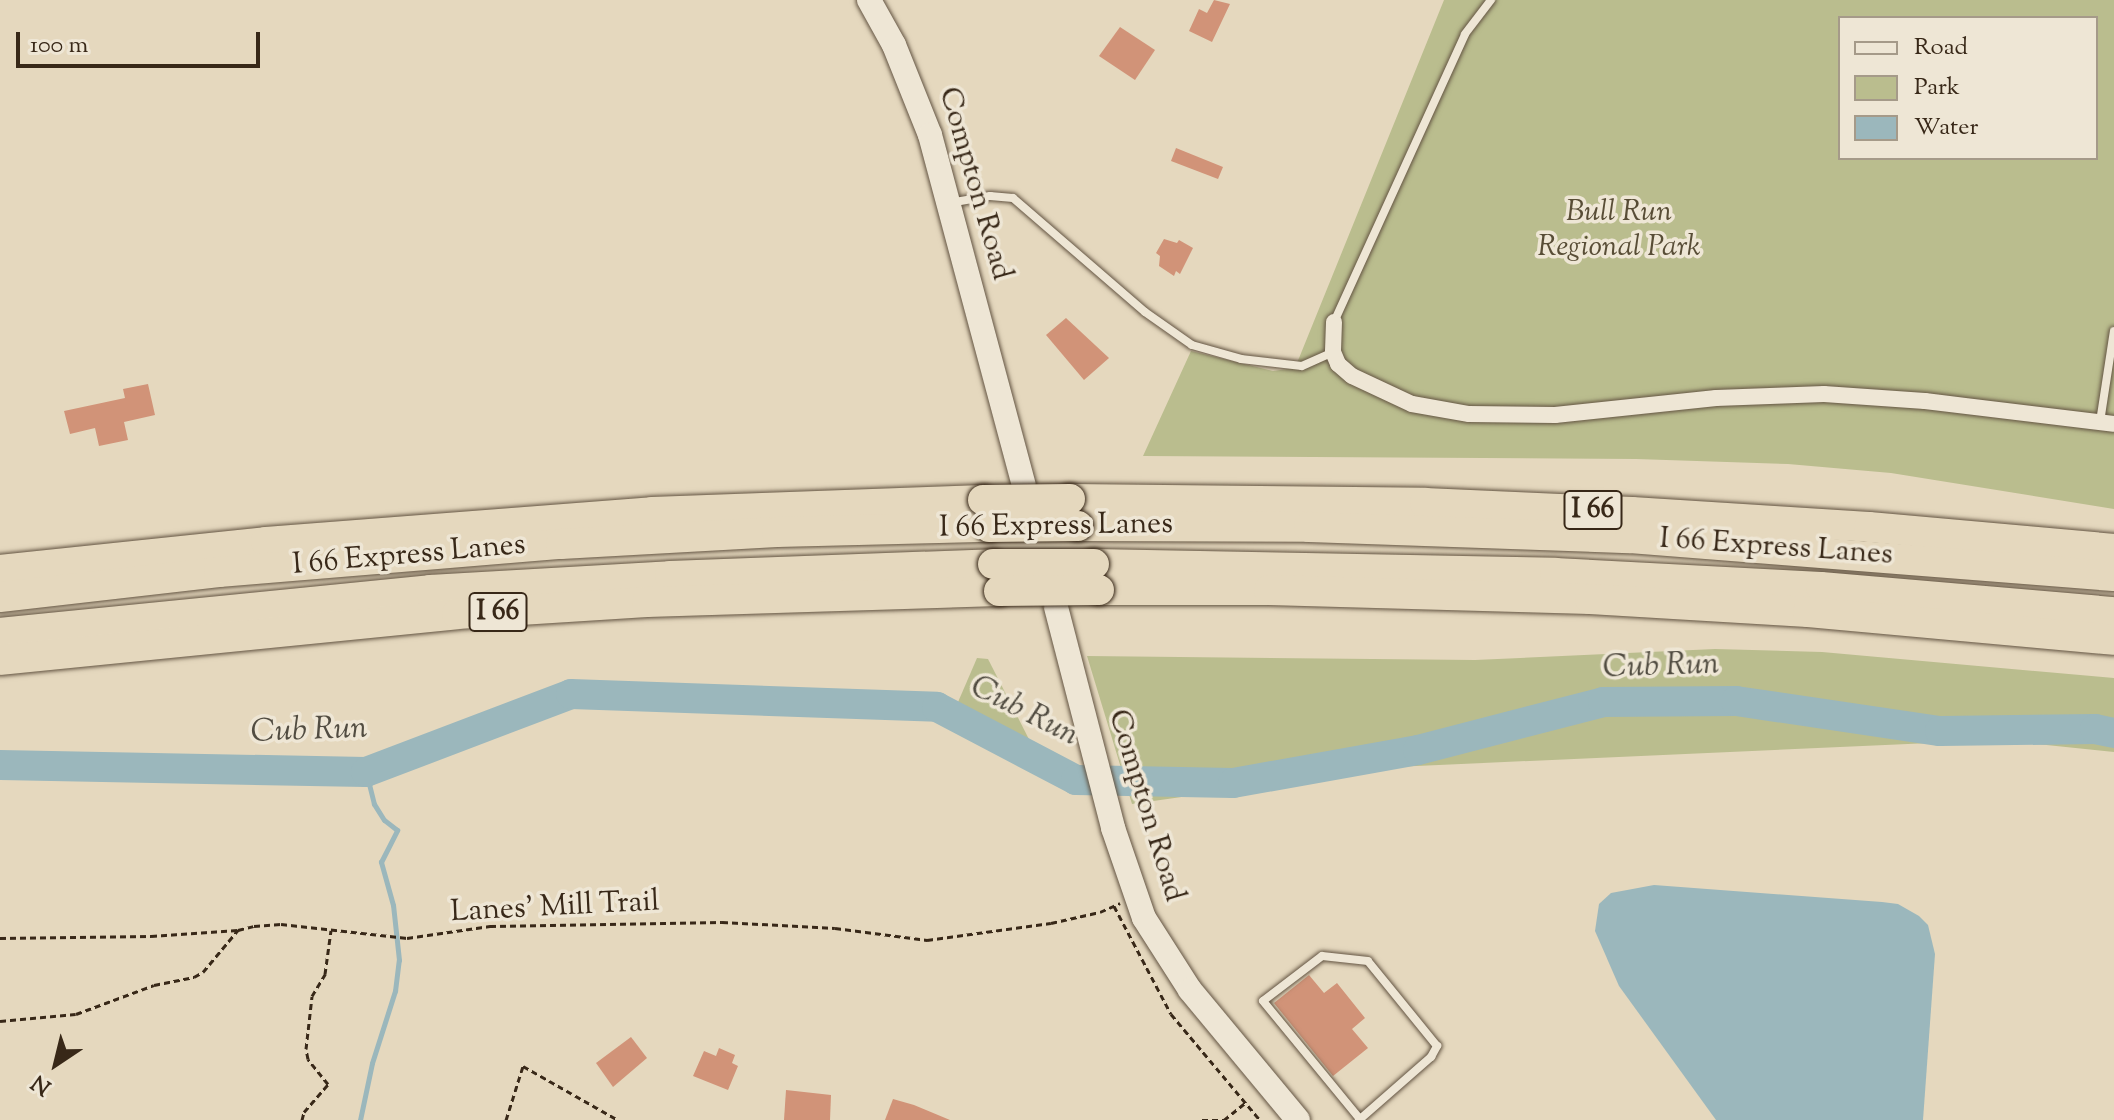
<!DOCTYPE html>
<style>
body{margin:0}
#map{position:relative;width:2114px;height:1120px;overflow:hidden;background:#e5d8be;font-family:"Sorts Mill Goudy",serif}
div>[style]{position:absolute}
.green>*{inset:0;background:#babd8e}
.water>*{inset:0;background:#9bb7bc}
.stream>*{height:5px;margin:-2.5px;padding:0 2.5px;transform-origin:2.5px;border-radius:2.5px;background:#9bb7bc}
.river>*{height:30px;margin:-15px;padding:0 15px;transform-origin:15px;border-radius:15px;background:#9bb7bc}
.building>*{inset:0;background:#d19378}
.path>*{height:3px;margin-top:-1.5px;transform-origin:0;background:repeating-linear-gradient(90deg,#382818 0 6px,transparent 0 10px)}
.roads{filter:drop-shadow(0 0 2px #635442) drop-shadow(0 0 2px #635442)}
.lane>*{height:8px;margin:-4px;padding:0 4px;transform-origin:4px;border-radius:4px;background:#eee6d5}
.street>*{height:16px;margin:-8px;padding:0 8px;transform-origin:8px;border-radius:8px;background:#eee6d5}
.secondary>*{height:24px;margin:-12px;padding:0 12px;transform-origin:12px;border-radius:12px;background:#eee6d5}
.highway>*{height:30px;margin:-15px;padding:0 15px;transform-origin:15px;border-radius:15px;background:#e5d8be}
.bridges{filter:drop-shadow(0 0 2px #382818) drop-shadow(0 0 2px #382818)}
.highway-bridge>*{height:30px;margin:-15px;padding:0 15px;transform-origin:15px;border-radius:15px;background:#e5d8be}
span{translate:-50% -50%;white-space:nowrap;text-align:center;line-height:1.15;-webkit-text-stroke:7px #eee6d5;paint-order:stroke}
.shield-label span{padding:2px 6px;background:#eee6d5;border:2px solid;border-radius:6px;-webkit-text-stroke-width:0}
.shield-label{font-size:28px;color:#382818;font-weight:700}
.street-label{font-size:30px;color:#382818}
.park-label{font-size:30px;color:#584d36;font-style:italic}
.water-label{font-size:32px;color:#514c41;font-style:italic}
.legend{position:absolute;left:1838px;top:16px;width:260px;height:144px;box-sizing:border-box;background:#eee6d5;border:2px solid #a59a89;margin:0;padding:10px 14px;list-style:none;font-size:24px;color:#382818}
.legend li{display:flex;align-items:center;gap:16px;height:40px}
.legend b{width:40px;border:2px solid #a59a89}
.north{position:absolute;left:16px;top:1024px;width:80px;height:80px;-webkit-text-stroke:6px #eee6d5;paint-order:stroke;rotate:215deg;font-size:22px;font-weight:700;line-height:32px;text-align:center;color:#382818}
.north::after{content:'';display:block;margin:auto;width:28px;height:36px;background:#382818;clip-path:polygon(50% 0,100% 100%,50% 72%,0 100%)}
.scale{position:absolute;left:16px;top:32px;width:244px;height:36px;box-sizing:border-box;border:4px solid #382818;border-top:0;padding-left:10px;font-size:24px;line-height:28px;white-space:nowrap;color:#382818;-webkit-text-stroke:6px #eee6d5;paint-order:stroke}
</style>
<div id="map">
<div class="green">
<div style="clip-path:polygon(evenodd,1444px 0,2114px 0,2114px 509px,1891px 473px,1788px 464px,1636px 459px,1143px 456px,1191px 351px,1273px 371px,1295px 368px,1444px 0,1840px 18px,2096px 18px,2096px 158px,1840px 158px,1840px 18px)"></div>
<div style="clip-path:polygon(1715px 649px,1822px 652px,2114px 678px,2114px 752px,1998px 740px,1394px 767px,1132px 804px,1087px 656px,1475px 660px)"></div>
<div style="clip-path:polygon(977px 658px,988px 659px,1037px 755px,949px 723px)"></div>
</div>
<div class="water">
<div style="clip-path:polygon(1654px 885px,1882px 902px,1898px 904px,1919px 916px,1928px 925px,1935px 954px,1923px 1120px,1716px 1120px,1619px 986px,1595px 931px,1599px 904px,1611px 893px)"></div>
</div>
<div class="stream">
<div style="left:360px;top:1120px;width:58px;rotate:-78.1deg"></div>
<div style="left:372px;top:1063px;width:76px;rotate:-72.3deg"></div>
<div style="left:395px;top:991px;width:31px;rotate:-83deg"></div>
<div style="left:399px;top:960px;width:55px;rotate:-96.2deg"></div>
<div style="left:393px;top:905px;width:45px;rotate:-105.6deg"></div>
<div style="left:381px;top:862px;width:36px;rotate:-63deg"></div>
<div style="left:397px;top:830px;width:16px;rotate:-142deg"></div>
<div style="left:384px;top:820px;width:19px;rotate:-122deg"></div>
<div style="left:374px;top:804px;width:33px;rotate:-104deg"></div>
</div>
<div class="river">
<div style="left:0;top:765px;width:366px;rotate:1.1deg"></div>
<div style="left:366px;top:772px;width:219px;rotate:-20.8deg"></div>
<div style="left:571px;top:694px;width:366px;rotate:2deg"></div>
<div style="left:937px;top:707px;width:157px;rotate:27.7deg"></div>
<div style="left:1076px;top:780px;width:157px;rotate:1.1deg"></div>
<div style="left:1233px;top:783px;width:188px;rotate:-10.1deg"></div>
<div style="left:1418px;top:750px;width:191px;rotate:-14.5deg"></div>
<div style="left:1603px;top:702px;width:133px;rotate:-0.4deg"></div>
<div style="left:1736px;top:701px;width:206px;rotate:8.4deg"></div>
<div style="left:1940px;top:731px;width:155px;rotate:-0.7deg"></div>
<div style="left:2095px;top:729px;width:19px;rotate:12deg"></div>
</div>
<div class="building">
<div style="clip-path:polygon(1214px 0,1230px 4px,1212px 42px,1189px 31px,1199px 9px,1207px 13px)"></div>
<div style="clip-path:polygon(1120px 27px,1155px 50px,1135px 80px,1099px 56px)"></div>
<div style="clip-path:polygon(1176px 148px,1223px 167px,1218px 179px,1171px 161px)"></div>
<div style="clip-path:polygon(1164px 239px,1177px 243px,1179px 240px,1193px 248px,1180px 274px,1176px 271px,1174px 276px,1159px 266px,1160px 256px,1156px 253px)"></div>
<div style="clip-path:polygon(1066px 318px,1109px 358px,1084px 380px,1046px 335px)"></div>
<div style="clip-path:polygon(148px 384px,155px 415px,124px 422px,128px 440px,99px 446px,95px 428px,70px 434px,64px 411px,125px 398px,123px 389px)"></div>
<div style="clip-path:polygon(1309px 975px,1324px 993px,1337px 983px,1365px 1018px,1352px 1029px,1368px 1048px,1333px 1076px,1274px 1003px)"></div>
<div style="clip-path:polygon(631px 1037px,647px 1058px,613px 1087px,596px 1063px)"></div>
<div style="clip-path:polygon(719px 1048px,735px 1055px,732px 1063px,738px 1066px,728px 1090px,693px 1076px,704px 1051px,716px 1056px)"></div>
<div style="clip-path:polygon(786px 1090px,831px 1095px,830px 1120px,784px 1120px)"></div>
<div style="clip-path:polygon(893px 1099px,914px 1105px,950px 1120px,885px 1120px)"></div>
</div>
<div class="path">
<div style="left:1114px;top:906px;width:122px;rotate:62.2deg"></div>
<div style="left:1171px;top:1014px;width:138px;rotate:50deg"></div>
<div style="left:0;top:938px;width:151px;rotate:-0.8deg"></div>
<div style="left:151px;top:936px;width:87px;rotate:-3.9deg"></div>
<div style="left:0;top:1021px;width:76px;rotate:-5.3deg"></div>
<div style="left:76px;top:1014px;width:83px;rotate:-20.4deg"></div>
<div style="left:154px;top:985px;width:41px;rotate:-11.3deg"></div>
<div style="left:194px;top:977px;width:10px;rotate:-29deg"></div>
<div style="left:203px;top:972px;width:55px;rotate:-50.2deg"></div>
<div style="left:238px;top:930px;width:16px;rotate:-14deg"></div>
<div style="left:254px;top:926px;width:27px;rotate:-4deg"></div>
<div style="left:281px;top:924px;width:127px;rotate:6.3deg"></div>
<div style="left:407px;top:938px;width:84px;rotate:-8.2deg"></div>
<div style="left:490px;top:926px;width:232px;rotate:-1deg"></div>
<div style="left:722px;top:922px;width:113px;rotate:3deg"></div>
<div style="left:835px;top:928px;width:93px;rotate:7.4deg"></div>
<div style="left:927px;top:940px;width:125px;rotate:-7.8deg"></div>
<div style="left:1051px;top:923px;width:50px;rotate:-12.7deg"></div>
<div style="left:1100px;top:912px;width:22px;rotate:-24deg"></div>
<div style="left:302px;top:1120px;width:8px;rotate:-76deg"></div>
<div style="left:304px;top:1112px;width:37px;rotate:-49deg"></div>
<div style="left:328px;top:1084px;width:32px;rotate:-129deg"></div>
<div style="left:308px;top:1059px;width:10px;rotate:-101deg"></div>
<div style="left:306px;top:1049px;width:53px;rotate:-83.5deg"></div>
<div style="left:312px;top:996px;width:26px;rotate:-59deg"></div>
<div style="left:325px;top:974px;width:44px;rotate:-82.2deg"></div>
<div style="left:506px;top:1120px;width:57px;rotate:-72.5deg"></div>
<div style="left:523px;top:1066px;width:109px;rotate:29.6deg"></div>
<div style="left:1202px;top:1120px;width:22px"></div>
<div style="left:1224px;top:1120px;width:27px;rotate:-39deg"></div>
</div>
<div class="roads">
<div class="lane">
<div style="left:949px;top:203px;width:42px;rotate:-9.7deg"></div>
<div style="left:990px;top:196px;width:23px;rotate:5deg"></div>
<div style="left:1013px;top:198px;width:174px;rotate:40.8deg"></div>
<div style="left:1145px;top:312px;width:57px;rotate:35.1deg"></div>
<div style="left:1192px;top:345px;width:51px;rotate:15.9deg"></div>
<div style="left:1241px;top:359px;width:61px;rotate:6.5deg"></div>
<div style="left:1302px;top:366px;width:34px;rotate:-24deg"></div>
<div style="left:1334px;top:322px;width:316px;rotate:-65.5deg"></div>
<div style="left:1465px;top:34px;width:43px;rotate:-52.6deg"></div>
<div style="left:2100px;top:422px;width:92px;rotate:-81.3deg"></div>
<div style="left:1359px;top:1120px;width:96px;rotate:-41.2deg"></div>
<div style="left:1431px;top:1057px;width:13px;rotate:-61deg"></div>
<div style="left:1437px;top:1046px;width:109px;rotate:-129.1deg"></div>
<div style="left:1368px;top:961px;width:46px;rotate:-173.8deg"></div>
<div style="left:1322px;top:956px;width:74px;rotate:142.7deg"></div>
<div style="left:1263px;top:1001px;width:153px;rotate:50.6deg"></div>
</div>
<div class="street">
<div style="left:1334px;top:322px;width:30px;rotate:92deg"></div>
<div style="left:1333px;top:352px;width:13px;rotate:67deg"></div>
<div style="left:1338px;top:364px;width:18px;rotate:41deg"></div>
<div style="left:1352px;top:376px;width:66px;rotate:25deg"></div>
<div style="left:1412px;top:404px;width:58px;rotate:10deg"></div>
<div style="left:1469px;top:414px;width:86px;rotate:0.7deg"></div>
<div style="left:1555px;top:415px;width:162px;rotate:-6deg"></div>
<div style="left:1716px;top:398px;width:108px;rotate:-2.1deg"></div>
<div style="left:1824px;top:394px;width:101px;rotate:4deg"></div>
<div style="left:1925px;top:401px;width:190px;rotate:6.9deg"></div>
</div>
<div class="secondary">
<div style="left:869px;top:0;width:51px;rotate:60.9deg"></div>
<div style="left:894px;top:45px;width:97px;rotate:68.2deg"></div>
<div style="left:930px;top:135px;width:362px;rotate:75deg"></div>
<div style="left:1056px;top:607px;width:228px;rotate:75.5deg"></div>
<div style="left:1113px;top:828px;width:95px;rotate:71deg"></div>
<div style="left:1144px;top:918px;width:85px;rotate:57.4deg"></div>
<div style="left:1190px;top:990px;width:169px;rotate:50.3deg"></div>
</div>
<div class="highway">
<div style="left:1070px;top:499px;width:355px;rotate:0.6deg"></div>
<div style="left:1425px;top:503px;width:207px;rotate:2.5deg"></div>
<div style="left:1632px;top:512px;width:237px;rotate:3.6deg"></div>
<div style="left:1869px;top:527px;width:246px;rotate:5.1deg"></div>
<div style="left:1078px;top:526px;width:231px;rotate:0.2deg"></div>
<div style="left:1309px;top:527px;width:321px;rotate:2deg"></div>
<div style="left:1630px;top:538px;width:485px;rotate:4.5deg"></div>
<div style="left:1094px;top:564px;width:461px;rotate:1.1deg"></div>
<div style="left:1555px;top:573px;width:266px;rotate:3deg"></div>
<div style="left:1821px;top:587px;width:294px;rotate:4.9deg"></div>
<div style="left:0;top:570px;width:267px;rotate:-6deg"></div>
<div style="left:266px;top:542px;width:387px;rotate:-4.4deg"></div>
<div style="left:652px;top:512px;width:331px;rotate:-2.1deg"></div>
<div style="left:1099px;top:590px;width:170px"></div>
<div style="left:1269px;top:590px;width:321px;rotate:1.6deg"></div>
<div style="left:1590px;top:599px;width:218px;rotate:3.4deg"></div>
<div style="left:1808px;top:612px;width:307px;rotate:5.2deg"></div>
<div style="left:0;top:597px;width:220px;rotate:-6.5deg"></div>
<div style="left:219px;top:572px;width:343px;rotate:-4.7deg"></div>
<div style="left:561px;top:544px;width:216px;rotate:-3.2deg"></div>
<div style="left:777px;top:532px;width:212px;rotate:-1.4deg"></div>
<div style="left:0;top:633px;width:432px;rotate:-5.7deg"></div>
<div style="left:430px;top:590px;width:240px;rotate:-3.3deg"></div>
<div style="left:670px;top:576px;width:323px;rotate:-2.1deg"></div>
<div style="left:0;top:660px;width:459px;rotate:-5.7deg"></div>
<div style="left:457px;top:614px;width:190px;rotate:-3.6deg"></div>
<div style="left:647px;top:602px;width:352px;rotate:-1.8deg"></div>
</div>
</div>
<div class="bridges">
<div class="highway-bridge">
<div style="left:983px;top:500px;width:87px;rotate:-0.7deg"></div>
<div style="left:989px;top:527px;width:89px;rotate:-0.6deg"></div>
<div style="left:993px;top:564px;width:101px"></div>
<div style="left:999px;top:591px;width:100px;rotate:-0.6deg"></div>
</div>
</div>
<div class="shield-label">
<span style="left:1593px;top:510px">I 66</span>
<span style="left:498px;top:612px">I 66</span>
</div>
<div class="street-label">
<span style="left:974px;top:184px;rotate:74deg">Compton Road</span>
<span style="left:1056px;top:527px;rotate:-1deg">I 66 Express Lanes</span>
<span style="left:1776px;top:548px;rotate:4deg">I 66 Express Lanes</span>
<span style="left:409px;top:556px;rotate:-5deg">I 66 Express Lanes</span>
<span style="left:1145px;top:806px;rotate:73deg">Compton Road</span>
<span style="left:555px;top:908px;rotate:-3deg">Lanes' Mill Trail</span>
</div>
<div class="park-label">
<span style="left:1619px;top:230px">Bull Run<br>Regional Park</span>
</div>
<div class="water-label">
<span style="left:1661px;top:667px;rotate:-2deg">Cub Run</span>
<span style="left:1024px;top:712px;rotate:27deg">Cub Run</span>
<span style="left:309px;top:731px;rotate:-2deg">Cub Run</span>
</div>
<ul class="legend">
<li><b style="height:10px;background:#eee6d5"></b>Road</li>
<li><b style="height:22px;background:#babd8e"></b>Park</li>
<li><b style="height:22px;background:#9bb7bc"></b>Water</li>
</ul>
<div class="north">N</div>
<div class="scale">100 m</div>
</div>
